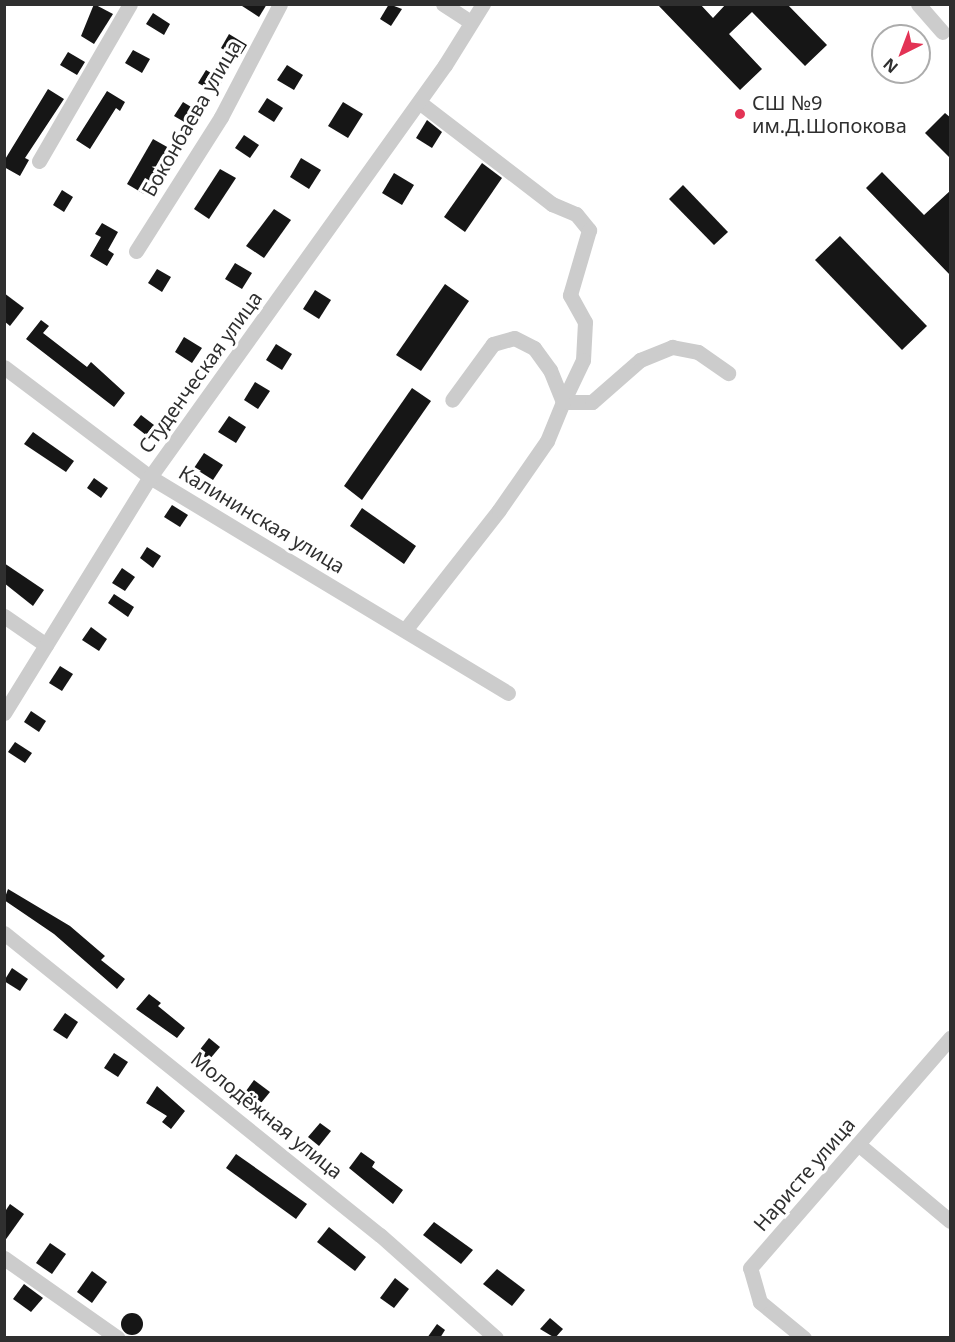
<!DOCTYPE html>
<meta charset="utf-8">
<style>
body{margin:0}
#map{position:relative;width:955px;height:1342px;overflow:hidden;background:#fff;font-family:"Noto Sans",sans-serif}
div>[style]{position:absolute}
.building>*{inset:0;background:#161616}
.round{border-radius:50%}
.minor>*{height:15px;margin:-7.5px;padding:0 7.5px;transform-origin:7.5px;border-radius:7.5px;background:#ccc}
.dots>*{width:16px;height:16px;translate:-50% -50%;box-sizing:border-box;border:3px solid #fff;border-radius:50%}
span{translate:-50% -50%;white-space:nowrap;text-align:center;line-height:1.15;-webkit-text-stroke:6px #fff;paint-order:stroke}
.poi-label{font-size:20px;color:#2f2f2f}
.left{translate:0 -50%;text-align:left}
.street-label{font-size:20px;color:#2f2f2f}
.frame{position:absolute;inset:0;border:6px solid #2f2f2f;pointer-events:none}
.north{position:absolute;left:871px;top:24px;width:60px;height:60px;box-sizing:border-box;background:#fff;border:2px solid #acacac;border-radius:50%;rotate:222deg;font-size:16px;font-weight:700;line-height:24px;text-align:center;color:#2f2f2f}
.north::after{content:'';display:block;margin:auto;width:21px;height:27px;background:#e33355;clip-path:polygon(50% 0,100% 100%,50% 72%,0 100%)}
</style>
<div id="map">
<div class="building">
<div style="clip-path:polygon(94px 4px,113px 14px,94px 44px,81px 36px)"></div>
<div style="clip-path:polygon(239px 4px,267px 4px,259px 17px)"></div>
<div style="clip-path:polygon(389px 4px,402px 9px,391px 26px,380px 19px)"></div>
<div style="clip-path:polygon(657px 4px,700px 4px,713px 18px,726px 4px,787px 4px,827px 45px,805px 66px,752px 12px,729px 34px,762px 69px,740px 90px)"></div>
<div style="clip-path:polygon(153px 13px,170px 24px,164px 35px,146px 24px)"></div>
<div style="clip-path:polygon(229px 34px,247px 45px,238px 59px,221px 48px)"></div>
<div style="clip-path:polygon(133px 50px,150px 59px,142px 73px,125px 63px)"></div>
<div style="clip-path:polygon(68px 52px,85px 62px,77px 75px,60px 65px)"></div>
<div style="clip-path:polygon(287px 65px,303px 75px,294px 90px,277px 80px)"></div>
<div style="clip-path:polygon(206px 70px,223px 80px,216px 93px,198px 83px)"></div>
<div style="clip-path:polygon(48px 89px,64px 99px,25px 158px,29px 160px,20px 176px,4px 167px,4px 161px)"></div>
<div style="clip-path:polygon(107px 91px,125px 102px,120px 111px,116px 108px,90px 149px,76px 140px)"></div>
<div style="clip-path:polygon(267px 98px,283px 108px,274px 122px,258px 112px)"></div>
<div style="clip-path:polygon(183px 102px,201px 113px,193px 127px,174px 116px)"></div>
<div style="clip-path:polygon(343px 102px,363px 114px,348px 138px,328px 126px)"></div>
<div style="clip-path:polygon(945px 113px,951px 118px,951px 159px,925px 133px)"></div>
<div style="clip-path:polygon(427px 120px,442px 132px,432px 148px,416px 138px)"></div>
<div style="clip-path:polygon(244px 135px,259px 145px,250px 158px,235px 148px)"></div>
<div style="clip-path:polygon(153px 139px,169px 148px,144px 194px,127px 184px)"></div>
<div style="clip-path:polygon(301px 158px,321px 170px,309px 189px,290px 177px)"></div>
<div style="clip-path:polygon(482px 163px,502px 178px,465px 232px,444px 217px)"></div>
<div style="clip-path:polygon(220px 169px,236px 178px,209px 219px,194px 209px)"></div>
<div style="clip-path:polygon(882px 172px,924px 215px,951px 190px,951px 276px,866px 188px)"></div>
<div style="clip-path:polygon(394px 173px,414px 185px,402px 205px,382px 193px)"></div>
<div style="clip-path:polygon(683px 185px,728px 232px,714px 245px,669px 199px)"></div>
<div style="clip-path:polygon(62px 190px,73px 197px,64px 212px,53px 205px)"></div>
<div style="clip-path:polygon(274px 209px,291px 220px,264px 258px,246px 246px)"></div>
<div style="clip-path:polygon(102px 223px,118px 232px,108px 250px,114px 254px,107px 266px,90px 256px,101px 237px,95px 234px)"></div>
<div style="clip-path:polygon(840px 236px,927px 326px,902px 350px,815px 260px)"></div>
<div style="clip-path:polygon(235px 263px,252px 273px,242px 289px,225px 279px)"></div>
<div style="clip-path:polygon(157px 269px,171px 277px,162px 292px,148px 283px)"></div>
<div style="clip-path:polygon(445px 284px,469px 301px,421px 371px,396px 355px)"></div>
<div style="clip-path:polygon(315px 290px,331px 300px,319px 319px,303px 309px)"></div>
<div style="clip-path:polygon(4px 293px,24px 308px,10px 326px,4px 321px)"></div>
<div style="clip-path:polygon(41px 320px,49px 326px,43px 333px,87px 367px,91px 362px,125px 393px,114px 407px,26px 339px)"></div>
<div style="clip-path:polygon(184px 337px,202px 348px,192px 363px,175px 352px)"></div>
<div style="clip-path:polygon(276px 344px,292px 354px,282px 370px,266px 360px)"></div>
<div style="clip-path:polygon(255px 382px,270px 391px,258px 409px,244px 400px)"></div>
<div style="clip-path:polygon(412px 388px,431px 401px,362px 500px,344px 486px)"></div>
<div style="clip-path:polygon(141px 415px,154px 425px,146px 435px,133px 425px)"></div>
<div style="clip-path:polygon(229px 416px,246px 427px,236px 443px,218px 432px)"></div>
<div style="clip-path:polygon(33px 432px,74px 461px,66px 472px,24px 444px)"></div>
<div style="clip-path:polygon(204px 453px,223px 465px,213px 480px,194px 468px)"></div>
<div style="clip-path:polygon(94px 478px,108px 488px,101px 498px,87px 488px)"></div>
<div style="clip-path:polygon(172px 505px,188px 515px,180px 527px,164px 517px)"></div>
<div style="clip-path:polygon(362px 508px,416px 546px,404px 564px,350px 526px)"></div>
<div style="clip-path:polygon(147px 547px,161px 556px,153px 568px,140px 558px)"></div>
<div style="clip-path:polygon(4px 563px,44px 590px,33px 606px,4px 583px)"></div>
<div style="clip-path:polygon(122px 568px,135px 577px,125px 591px,112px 583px)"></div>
<div style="clip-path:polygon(114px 594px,134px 607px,128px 617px,108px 603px)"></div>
<div style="clip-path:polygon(91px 627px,107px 639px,99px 651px,82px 640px)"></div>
<div style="clip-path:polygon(60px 666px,73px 674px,62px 691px,49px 683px)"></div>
<div style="clip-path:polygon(31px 711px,46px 721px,39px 732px,24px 722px)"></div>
<div style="clip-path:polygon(15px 742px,32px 753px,25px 763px,8px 752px)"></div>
<div style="clip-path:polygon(8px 889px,70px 926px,105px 956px,101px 960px,125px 979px,117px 989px,54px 934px,4px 900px)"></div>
<div style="clip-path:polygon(12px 968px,28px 979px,20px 991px,4px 981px)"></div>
<div style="clip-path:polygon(149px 994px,161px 1003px,158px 1006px,185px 1028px,177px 1038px,136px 1009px)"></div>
<div style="clip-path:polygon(65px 1013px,78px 1022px,67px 1039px,53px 1030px)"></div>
<div style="clip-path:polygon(209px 1038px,220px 1047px,209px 1060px,198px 1052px)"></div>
<div style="clip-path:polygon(114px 1053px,128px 1062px,118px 1077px,104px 1068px)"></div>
<div style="clip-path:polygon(254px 1080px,270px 1092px,261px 1103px,246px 1091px)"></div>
<div style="clip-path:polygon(157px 1086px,185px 1111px,171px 1129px,162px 1122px,167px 1116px,146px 1103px)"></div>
<div style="clip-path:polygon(320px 1123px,331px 1131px,319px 1146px,308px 1137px)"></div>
<div style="clip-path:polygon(361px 1152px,375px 1162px,372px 1167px,403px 1190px,393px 1204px,349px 1168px)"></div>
<div style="clip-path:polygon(236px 1154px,307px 1204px,296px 1219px,226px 1168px)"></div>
<div style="clip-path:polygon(10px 1204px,24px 1214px,4px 1242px,4px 1213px)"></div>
<div style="clip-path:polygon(434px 1222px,473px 1250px,461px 1264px,423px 1235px)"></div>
<div style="clip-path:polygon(329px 1227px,366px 1257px,355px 1271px,317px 1242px)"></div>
<div style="clip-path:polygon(50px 1243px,66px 1254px,52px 1274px,36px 1263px)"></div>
<div style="clip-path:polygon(497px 1269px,525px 1290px,512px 1306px,483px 1284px)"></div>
<div style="clip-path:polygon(92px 1271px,107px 1282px,92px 1303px,77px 1292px)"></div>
<div style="clip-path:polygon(395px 1278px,409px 1289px,394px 1308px,380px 1298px)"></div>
<div style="clip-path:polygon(24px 1284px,43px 1298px,31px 1312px,13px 1299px)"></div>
<div class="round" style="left:121px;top:1313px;width:22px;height:22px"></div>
<div style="clip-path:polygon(550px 1318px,563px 1329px,555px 1338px,540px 1329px)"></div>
<div style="clip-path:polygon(437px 1324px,445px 1330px,440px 1338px,427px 1338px)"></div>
</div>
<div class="minor">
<div style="left:443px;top:4px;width:33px;rotate:33deg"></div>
<div style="left:918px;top:4px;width:37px;rotate:49deg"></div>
<div style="left:419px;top:102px;width:168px;rotate:37.5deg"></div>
<div style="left:552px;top:204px;width:26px;rotate:23deg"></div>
<div style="left:576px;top:214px;width:21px;rotate:51deg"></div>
<div style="left:589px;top:230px;width:68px;rotate:106.3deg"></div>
<div style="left:570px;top:295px;width:31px;rotate:61deg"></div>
<div style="left:585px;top:322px;width:38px;rotate:93deg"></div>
<div style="left:583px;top:360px;width:47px;rotate:115.5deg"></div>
<div style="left:563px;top:402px;width:29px"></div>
<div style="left:592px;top:402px;width:64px;rotate:-41.2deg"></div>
<div style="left:640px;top:360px;width:35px;rotate:-22deg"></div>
<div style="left:672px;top:347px;width:26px;rotate:11deg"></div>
<div style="left:698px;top:352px;width:37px;rotate:35deg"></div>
<div style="left:39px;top:161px;width:181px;rotate:-59.9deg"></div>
<div style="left:136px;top:251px;width:159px;rotate:-57.6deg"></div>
<div style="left:221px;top:117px;width:127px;rotate:-62.4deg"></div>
<div style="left:4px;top:367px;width:183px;rotate:37deg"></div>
<div style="left:150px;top:477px;width:418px;rotate:31.1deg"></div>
<div style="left:4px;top:616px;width:51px;rotate:34.6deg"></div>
<div style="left:405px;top:630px;width:152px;rotate:-51.9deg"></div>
<div style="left:499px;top:510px;width:84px;rotate:-55.2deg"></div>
<div style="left:547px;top:441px;width:42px;rotate:-67.7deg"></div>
<div style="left:563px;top:402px;width:35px;rotate:-112deg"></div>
<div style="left:550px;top:370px;width:27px;rotate:-126deg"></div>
<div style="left:534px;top:348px;width:22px;rotate:-153deg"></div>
<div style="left:514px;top:338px;width:22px;rotate:164deg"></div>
<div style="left:493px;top:344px;width:69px;rotate:126.2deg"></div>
<div style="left:4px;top:713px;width:278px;rotate:-58.3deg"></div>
<div style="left:150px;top:477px;width:507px;rotate:-54.4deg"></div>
<div style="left:445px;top:65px;width:72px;rotate:-58.1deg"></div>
<div style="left:4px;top:933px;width:482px;rotate:38.8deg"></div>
<div style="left:380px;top:1235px;width:155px;rotate:41.6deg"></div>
<div style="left:858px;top:1144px;width:120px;rotate:39.9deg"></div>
<div style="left:4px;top:1258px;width:139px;rotate:35.1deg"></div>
<div style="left:804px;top:1338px;width:57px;rotate:-140.7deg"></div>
<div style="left:760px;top:1302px;width:35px;rotate:-106deg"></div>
<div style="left:750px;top:1268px;width:305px;rotate:-49deg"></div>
</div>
<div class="dots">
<div style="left:740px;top:114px;background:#e33355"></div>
</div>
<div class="poi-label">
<span class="left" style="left:752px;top:114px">СШ №9<br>им.Д.Шопокова</span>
</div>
<div class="street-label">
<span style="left:191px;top:118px;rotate:-60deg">Боконбаева улица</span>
<span style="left:200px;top:372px;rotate:-54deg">Студенческая улица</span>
<span style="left:262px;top:519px;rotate:31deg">Калининская улица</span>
<span style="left:267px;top:1115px;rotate:39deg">Молодёжная улица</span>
<span style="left:804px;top:1174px;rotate:-49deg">Наристе улица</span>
</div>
<div class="frame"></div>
<div class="north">N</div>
</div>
